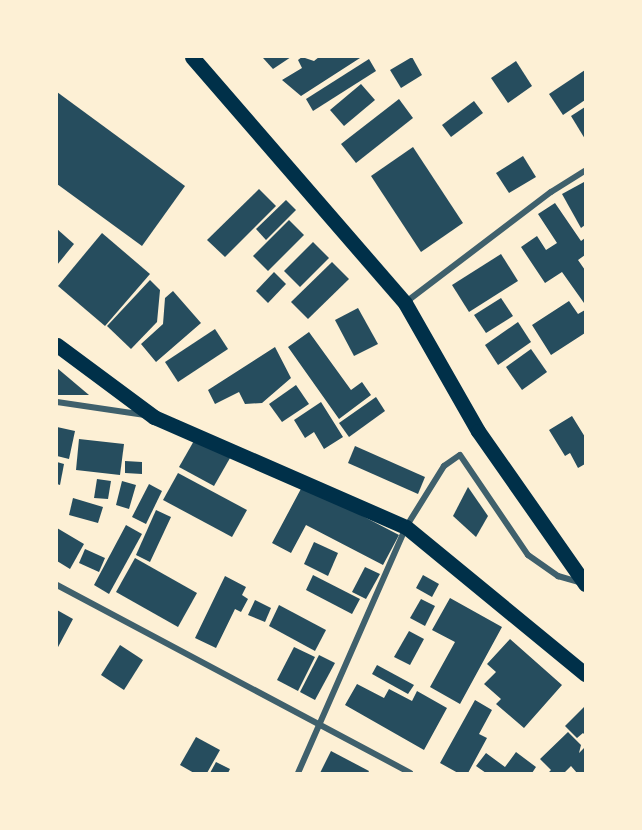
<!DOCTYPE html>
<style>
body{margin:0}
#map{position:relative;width:642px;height:830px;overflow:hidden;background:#fdf0d5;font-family:Ubuntu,sans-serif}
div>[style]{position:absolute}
.building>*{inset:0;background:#264d5e}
.minor>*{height:6px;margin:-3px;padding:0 3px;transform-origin:3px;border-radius:3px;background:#3f606c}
.primary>*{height:15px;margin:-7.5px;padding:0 7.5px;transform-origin:7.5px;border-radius:7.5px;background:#003049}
span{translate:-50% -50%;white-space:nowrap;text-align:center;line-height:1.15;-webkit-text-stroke:5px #fdf0d5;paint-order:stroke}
.frame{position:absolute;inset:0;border:58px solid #fdf0d5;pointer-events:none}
</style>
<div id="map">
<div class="building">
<div style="clip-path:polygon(291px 57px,273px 69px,263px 58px,265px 57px)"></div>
<div style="clip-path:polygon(302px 57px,314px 61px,319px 57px,360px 58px,301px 96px,282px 80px,302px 68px,298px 60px)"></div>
<div style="clip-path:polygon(412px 57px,422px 75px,401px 88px,390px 70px)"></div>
<div style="clip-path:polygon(369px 59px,376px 71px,313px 111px,306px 99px)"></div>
<div style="clip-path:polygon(516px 61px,532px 86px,508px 103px,491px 78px)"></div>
<div style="clip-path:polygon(585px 70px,585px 100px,563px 115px,549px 94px)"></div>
<div style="clip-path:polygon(361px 84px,375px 100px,344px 126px,330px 110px)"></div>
<div style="clip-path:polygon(57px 92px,185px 186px,142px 246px,57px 184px)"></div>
<div style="clip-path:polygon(399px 99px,413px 118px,356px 163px,341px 144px)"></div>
<div style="clip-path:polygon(474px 101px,483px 113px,451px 137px,442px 125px)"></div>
<div style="clip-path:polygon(585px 107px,585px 139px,571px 116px)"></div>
<div style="clip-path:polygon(413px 147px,463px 223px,421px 252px,371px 176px)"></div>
<div style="clip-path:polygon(523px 156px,536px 177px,509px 193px,496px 173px)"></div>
<div style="clip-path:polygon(584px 182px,585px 225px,581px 228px,562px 194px)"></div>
<div style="clip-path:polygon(259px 189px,276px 206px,225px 257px,207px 240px)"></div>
<div style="clip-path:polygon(286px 200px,296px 210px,266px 240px,256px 229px)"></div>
<div style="clip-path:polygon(555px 203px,581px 241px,585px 238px,585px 255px,578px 260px,585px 270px,584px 303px,562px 272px,545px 283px,521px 247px,537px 236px,546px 250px,557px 243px,538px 214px)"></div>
<div style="clip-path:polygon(289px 220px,304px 235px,268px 271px,253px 256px)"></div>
<div style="clip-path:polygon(57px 229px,74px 244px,57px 265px)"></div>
<div style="clip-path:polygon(102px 233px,150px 274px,105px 326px,58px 286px)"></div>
<div style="clip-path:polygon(313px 242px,329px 258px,300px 287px,284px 271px)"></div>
<div style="clip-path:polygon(501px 254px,518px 281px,469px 312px,452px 285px)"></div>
<div style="clip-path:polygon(332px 262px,349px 279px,308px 319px,291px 302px)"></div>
<div style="clip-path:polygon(274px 272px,286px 284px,268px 303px,256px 291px)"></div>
<div style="clip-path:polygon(150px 280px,160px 290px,157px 322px,131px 349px,107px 326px)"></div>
<div style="clip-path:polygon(173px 291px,201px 323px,156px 362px,141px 344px,163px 324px,165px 298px)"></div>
<div style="clip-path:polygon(501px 298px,513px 316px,486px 333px,474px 315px)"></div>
<div style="clip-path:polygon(569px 301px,578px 314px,585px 310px,585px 333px,551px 355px,532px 325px)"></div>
<div style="clip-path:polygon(358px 308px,378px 344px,354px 356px,335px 320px)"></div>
<div style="clip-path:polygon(518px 322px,531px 342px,498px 365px,485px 345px)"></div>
<div style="clip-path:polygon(215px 329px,228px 349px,178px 382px,165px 362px)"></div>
<div style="clip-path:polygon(309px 332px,351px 390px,362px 382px,371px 395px,339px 419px,288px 347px)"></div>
<div style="clip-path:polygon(275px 347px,291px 378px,262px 403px,245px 404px,239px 392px,215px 404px,208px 390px)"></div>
<div style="clip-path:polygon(531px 349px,547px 372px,522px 390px,506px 367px)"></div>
<div style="clip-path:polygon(57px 368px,89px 395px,57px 395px)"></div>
<div style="clip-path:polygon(296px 385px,309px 404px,282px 422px,269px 404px)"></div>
<div style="clip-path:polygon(376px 397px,385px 411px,349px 437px,339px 423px)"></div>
<div style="clip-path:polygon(321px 402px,343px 437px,324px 449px,314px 432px,305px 438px,294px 420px)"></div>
<div style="clip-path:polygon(572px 416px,585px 437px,585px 464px,578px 468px,570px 453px,565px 456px,549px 430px)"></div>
<div style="clip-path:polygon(57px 427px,75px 431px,69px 459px,57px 456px)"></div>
<div style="clip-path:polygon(79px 439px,124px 444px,120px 475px,76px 470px)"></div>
<div style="clip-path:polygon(195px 439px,230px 458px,214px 486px,179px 467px)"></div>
<div style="clip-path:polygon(355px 446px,425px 477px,418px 494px,348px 463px)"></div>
<div style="clip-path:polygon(125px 461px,142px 462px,142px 474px,125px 473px)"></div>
<div style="clip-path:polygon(57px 462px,64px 464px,60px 485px,57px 484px)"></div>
<div style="clip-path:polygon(178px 473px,247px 510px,232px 537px,163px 500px)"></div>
<div style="clip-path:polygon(97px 479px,111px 481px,108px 499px,94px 498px)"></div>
<div style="clip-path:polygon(122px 481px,136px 485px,129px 509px,116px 505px)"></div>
<div style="clip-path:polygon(149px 484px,162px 491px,146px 524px,132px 517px)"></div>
<div style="clip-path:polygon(303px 485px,399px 535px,383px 565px,306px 525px,291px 553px,272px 543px)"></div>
<div style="clip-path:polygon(468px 487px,488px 516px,476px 537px,453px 516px)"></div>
<div style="clip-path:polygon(73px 498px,103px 507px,98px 523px,69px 515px)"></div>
<div style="clip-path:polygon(156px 510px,171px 517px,150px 562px,136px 555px)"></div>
<div style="clip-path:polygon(126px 525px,142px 534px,109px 594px,94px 585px)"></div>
<div style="clip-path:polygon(57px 528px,84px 544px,70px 569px,57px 561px)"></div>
<div style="clip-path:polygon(314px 542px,338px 553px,328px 576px,304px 564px)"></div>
<div style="clip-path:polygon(85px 549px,105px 558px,99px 572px,79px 563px)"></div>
<div style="clip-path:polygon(135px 558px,197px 593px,178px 627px,116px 592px)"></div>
<div style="clip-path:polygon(365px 567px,380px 574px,366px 599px,352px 592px)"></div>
<div style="clip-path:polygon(313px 575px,360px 599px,352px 614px,306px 590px)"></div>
<div style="clip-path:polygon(423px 575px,439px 584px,432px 597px,416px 588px)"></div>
<div style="clip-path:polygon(225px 576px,246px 587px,242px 595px,248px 599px,241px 612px,235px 609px,216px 648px,195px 638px)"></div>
<div style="clip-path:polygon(450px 598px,502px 627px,460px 704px,430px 687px,455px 642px,432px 630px)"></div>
<div style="clip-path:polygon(421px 599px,435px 606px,425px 626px,410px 618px)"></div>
<div style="clip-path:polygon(255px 600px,271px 608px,265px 622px,248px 615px)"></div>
<div style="clip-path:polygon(279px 605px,326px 630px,315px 651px,269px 626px)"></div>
<div style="clip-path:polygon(57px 610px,73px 619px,57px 649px)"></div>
<div style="clip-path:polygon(409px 631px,424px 639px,410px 665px,394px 657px)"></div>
<div style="clip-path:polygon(510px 639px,562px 685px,524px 728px,496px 704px,501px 699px,484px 684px,496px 672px,487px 664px)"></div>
<div style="clip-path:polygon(120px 645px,143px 660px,124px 690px,101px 675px)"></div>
<div style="clip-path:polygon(294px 647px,315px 657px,298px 691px,277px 680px)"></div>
<div style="clip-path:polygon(319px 655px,335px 663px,315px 700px,300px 692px)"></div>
<div style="clip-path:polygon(377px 665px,414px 685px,408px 694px,372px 674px)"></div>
<div style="clip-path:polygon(357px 684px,384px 698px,389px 689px,412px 701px,417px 691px,447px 708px,424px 750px,345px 705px)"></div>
<div style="clip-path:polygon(475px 700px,492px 710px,479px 734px,487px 738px,468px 773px,458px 773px,440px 763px)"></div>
<div style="clip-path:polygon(585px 706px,585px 735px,583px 733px,577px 738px,565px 726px)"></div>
<div style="clip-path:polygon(568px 732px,581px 745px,579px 753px,585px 747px,585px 773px,577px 773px,571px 766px,564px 773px,548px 773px,551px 770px,540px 759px)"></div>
<div style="clip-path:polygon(196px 737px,220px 750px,207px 773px,194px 773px,180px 765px)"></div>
<div style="clip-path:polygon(331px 751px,369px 771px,368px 773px,320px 773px)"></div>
<div style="clip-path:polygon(516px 752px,536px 767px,532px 773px,486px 773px,476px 766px,486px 753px,505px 767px)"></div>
<div style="clip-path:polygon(216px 762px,230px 769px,228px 773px,210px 773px)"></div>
</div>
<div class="minor">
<div style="left:406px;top:302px;width:182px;rotate:-37.2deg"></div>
<div style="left:551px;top:192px;width:40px;rotate:-32deg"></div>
<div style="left:57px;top:402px;width:89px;rotate:8.4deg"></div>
<div style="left:57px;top:585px;width:400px;rotate:28deg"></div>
<div style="left:298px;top:773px;width:269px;rotate:-66.3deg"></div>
<div style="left:406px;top:527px;width:72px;rotate:-58.1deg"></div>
<div style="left:444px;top:466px;width:19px;rotate:-35deg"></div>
<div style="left:460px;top:455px;width:121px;rotate:55.8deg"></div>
<div style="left:528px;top:555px;width:37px;rotate:35deg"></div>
<div style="left:558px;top:576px;width:22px;rotate:16deg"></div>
</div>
<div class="primary">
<div style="left:192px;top:57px;width:325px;rotate:49.1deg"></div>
<div style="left:405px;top:303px;width:147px;rotate:60.3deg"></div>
<div style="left:478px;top:431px;width:187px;rotate:55deg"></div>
<div style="left:57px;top:345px;width:121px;rotate:36.6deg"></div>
<div style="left:154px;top:417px;width:275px;rotate:23.6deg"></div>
<div style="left:406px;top:527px;width:232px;rotate:39.4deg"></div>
</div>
<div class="frame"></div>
</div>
